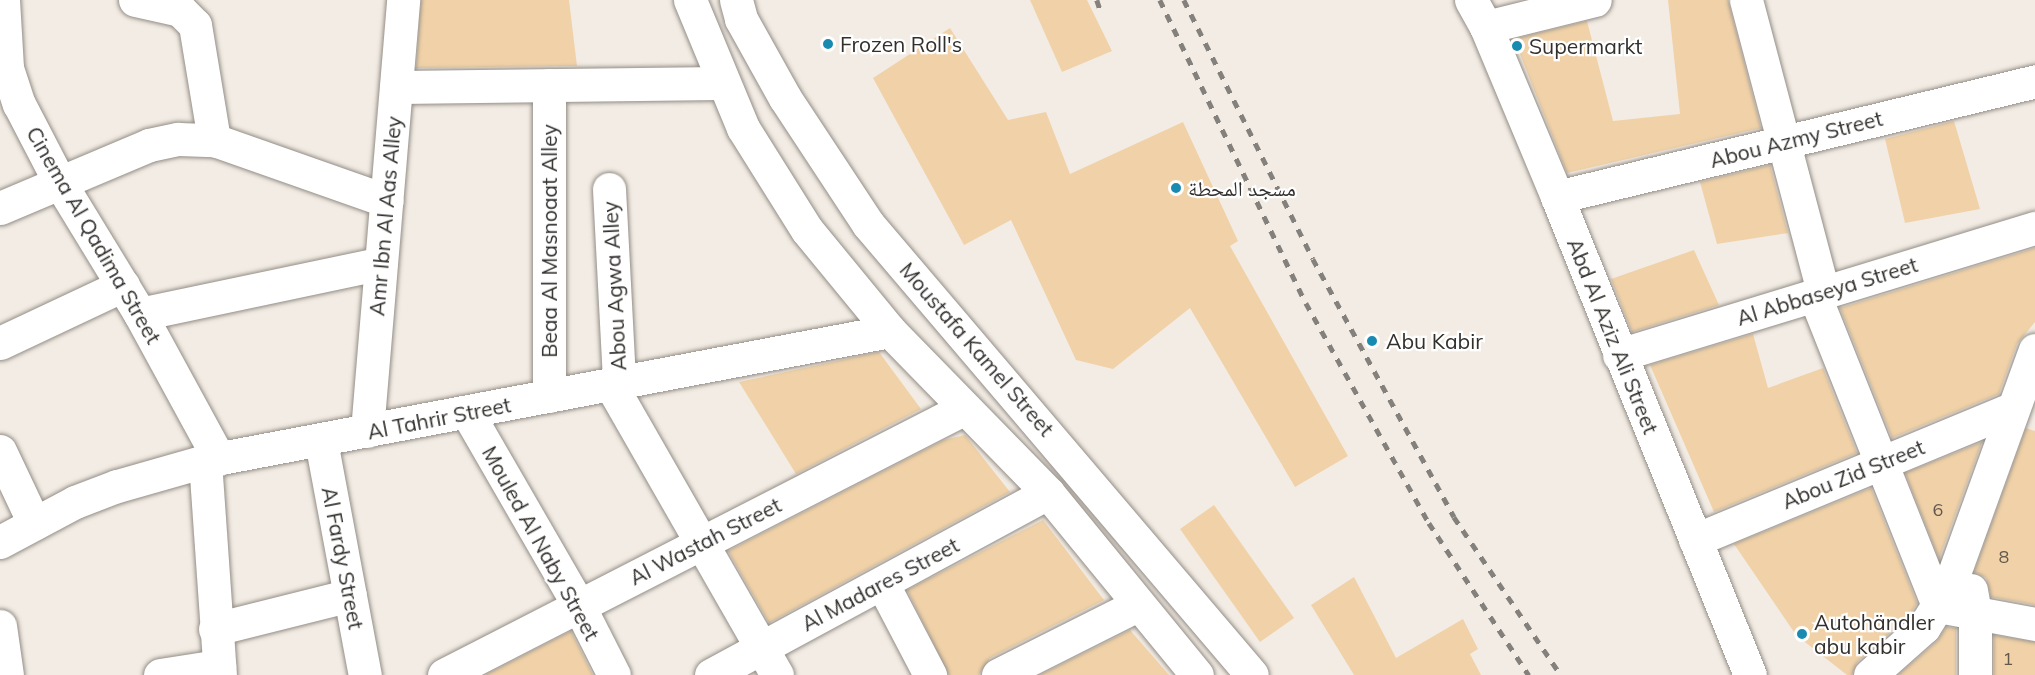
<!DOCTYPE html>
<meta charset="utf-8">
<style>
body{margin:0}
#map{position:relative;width:2035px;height:675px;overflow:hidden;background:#f2ece4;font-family:Mulish,"Noto Naskh Arabic",sans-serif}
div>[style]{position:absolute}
.building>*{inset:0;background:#f1d2a8}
.roads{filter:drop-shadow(0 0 2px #938d86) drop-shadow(0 0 2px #938d86)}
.minor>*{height:33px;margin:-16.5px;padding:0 16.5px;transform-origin:16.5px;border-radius:16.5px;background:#fff}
.primary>*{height:33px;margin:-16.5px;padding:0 16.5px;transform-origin:16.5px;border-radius:16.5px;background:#fff}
.rail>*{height:4.5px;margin-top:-2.25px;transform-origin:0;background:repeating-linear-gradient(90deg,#84807b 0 8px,transparent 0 16px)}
.dots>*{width:16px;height:16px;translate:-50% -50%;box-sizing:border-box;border:3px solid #fff;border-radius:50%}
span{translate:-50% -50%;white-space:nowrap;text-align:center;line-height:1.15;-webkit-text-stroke:4.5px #fff;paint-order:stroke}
.number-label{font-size:18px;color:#62584c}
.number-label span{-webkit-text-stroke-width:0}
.poi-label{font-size:21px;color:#32302d}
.left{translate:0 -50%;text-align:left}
.street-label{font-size:21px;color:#32302d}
</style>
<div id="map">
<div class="building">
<div style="clip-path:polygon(421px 0,569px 0,577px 66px,416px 68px)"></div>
<div style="clip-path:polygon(1030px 0,1087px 0,1112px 51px,1062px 72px)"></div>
<div style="clip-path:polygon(1668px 0,1728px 0,1761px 128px,1567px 173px,1514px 39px,1587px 21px,1613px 121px,1680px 114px)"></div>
<div style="clip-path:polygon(950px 28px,1008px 120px,1046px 112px,1070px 174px,1183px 122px,1238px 241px,1230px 246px,1348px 456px,1295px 487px,1190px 308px,1113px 369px,1076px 360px,1011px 220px,964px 245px,873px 78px)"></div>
<div style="clip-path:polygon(1954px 121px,1980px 209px,1905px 223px,1885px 139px)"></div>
<div style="clip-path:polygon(1770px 165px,1788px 233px,1717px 244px,1700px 182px)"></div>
<div style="clip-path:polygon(2035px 248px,2035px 322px,2017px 344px,1999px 394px,1892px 438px,1840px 308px)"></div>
<div style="clip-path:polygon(1694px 250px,1719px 305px,1632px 332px,1611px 279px)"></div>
<div style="clip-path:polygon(1753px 334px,1768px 388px,1823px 368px,1857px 453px,1714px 512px,1650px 365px)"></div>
<div style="clip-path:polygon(879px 352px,921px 409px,796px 474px,739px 382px)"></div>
<div style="clip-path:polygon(2026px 428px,2035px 431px,2035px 605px,1991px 597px,1986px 578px,1974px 572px)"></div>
<div style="clip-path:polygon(965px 435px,1010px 492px,769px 623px,728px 551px,944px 440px)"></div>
<div style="clip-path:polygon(1982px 442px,1939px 559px,1905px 473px)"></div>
<div style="clip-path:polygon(1871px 488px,1917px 603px,1910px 615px,1858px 661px,1852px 675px,1847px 675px,1796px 635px,1734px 544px)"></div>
<div style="clip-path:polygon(1214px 505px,1294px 618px,1260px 642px,1180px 529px)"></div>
<div style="clip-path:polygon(1043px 520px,1104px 600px,990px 658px,979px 675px,949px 675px,907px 590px)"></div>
<div style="clip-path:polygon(1354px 577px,1396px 658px,1463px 619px,1478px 649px,1470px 654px,1481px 675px,1354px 675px,1311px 605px)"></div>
<div style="clip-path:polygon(1946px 627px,1956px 628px,1956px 675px,1898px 675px,1937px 641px)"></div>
<div style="clip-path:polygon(1130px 630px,1169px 675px,1040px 675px)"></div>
<div style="clip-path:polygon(571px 631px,593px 675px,485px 675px)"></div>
<div style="clip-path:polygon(1994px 635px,2035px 642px,2035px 675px,1994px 675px)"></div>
</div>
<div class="roads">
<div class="minor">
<div style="left:3px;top:0;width:68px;rotate:86.6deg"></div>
<div style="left:7px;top:68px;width:38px;rotate:72deg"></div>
<div style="left:19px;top:104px;width:89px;rotate:62.6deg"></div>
<div style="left:60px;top:183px;width:153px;rotate:58.6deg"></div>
<div style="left:140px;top:314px;width:165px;rotate:61.4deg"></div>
<div style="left:135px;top:0;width:46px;rotate:12.5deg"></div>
<div style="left:180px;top:10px;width:21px;rotate:45deg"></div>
<div style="left:195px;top:25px;width:117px;rotate:80.6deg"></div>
<div style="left:1471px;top:0;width:31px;rotate:61deg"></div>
<div style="left:1486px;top:27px;width:184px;rotate:67.3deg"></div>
<div style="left:1557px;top:197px;width:515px;rotate:68.01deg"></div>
<div style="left:1746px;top:0;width:301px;rotate:75.2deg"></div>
<div style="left:1486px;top:27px;width:112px;rotate:-13.9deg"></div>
<div style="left:396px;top:87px;width:327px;rotate:-0.7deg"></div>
<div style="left:609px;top:189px;width:194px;rotate:87deg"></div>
<div style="left:1557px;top:197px;width:492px;rotate:-13.6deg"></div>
<div style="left:0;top:208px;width:162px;rotate:-22.9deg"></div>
<div style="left:149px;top:145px;width:30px;rotate:-12deg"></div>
<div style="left:178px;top:139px;width:36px;rotate:2deg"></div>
<div style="left:214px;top:140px;width:183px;rotate:19.4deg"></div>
<div style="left:1814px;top:294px;width:336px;rotate:68.3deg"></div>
<div style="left:1938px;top:606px;width:99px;rotate:10.5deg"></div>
<div style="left:140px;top:314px;width:246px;rotate:-11.9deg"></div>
<div style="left:0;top:343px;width:136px;rotate:-25.2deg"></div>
<div style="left:1619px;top:355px;width:435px;rotate:-17deg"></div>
<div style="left:611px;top:385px;width:334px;rotate:60.2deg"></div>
<div style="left:549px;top:396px;width:311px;rotate:-90deg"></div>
<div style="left:467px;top:412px;width:224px;rotate:60deg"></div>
<div style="left:579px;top:606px;width:77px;rotate:63.1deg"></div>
<div style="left:367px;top:431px;width:433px;rotate:-85.2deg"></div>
<div style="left:321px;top:441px;width:238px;rotate:79.4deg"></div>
<div style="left:0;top:451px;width:80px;rotate:64.7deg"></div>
<div style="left:205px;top:461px;width:215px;rotate:86deg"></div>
<div style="left:1695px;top:540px;width:343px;rotate:-22.5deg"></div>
<div style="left:0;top:542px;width:85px;rotate:-28.1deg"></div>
<div style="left:75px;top:502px;width:45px;rotate:-20.9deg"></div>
<div style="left:117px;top:486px;width:91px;rotate:-15.9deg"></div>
<div style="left:205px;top:461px;width:697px;rotate:-10.75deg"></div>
<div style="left:882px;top:583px;width:104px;rotate:62.4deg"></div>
<div style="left:1971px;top:590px;width:22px;rotate:80deg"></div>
<div style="left:1975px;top:612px;width:63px;rotate:90deg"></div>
<div style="left:0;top:626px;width:49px;rotate:81.9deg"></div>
<div style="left:215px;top:629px;width:139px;rotate:-14.1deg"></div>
<div style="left:160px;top:675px;width:60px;rotate:-8.7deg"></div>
<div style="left:444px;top:675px;width:585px;rotate:-27.13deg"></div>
<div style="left:711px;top:675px;width:383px;rotate:-28.4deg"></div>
<div style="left:998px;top:675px;width:156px;rotate:-26.7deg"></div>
<div style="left:1870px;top:675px;width:72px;rotate:-41.6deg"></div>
<div style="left:1924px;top:627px;width:47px;rotate:-58deg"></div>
<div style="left:1949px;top:587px;width:252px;rotate:-70.1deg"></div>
</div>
<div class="primary">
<div style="left:690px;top:0;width:139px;rotate:67.5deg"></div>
<div style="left:743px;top:128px;width:120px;rotate:57.9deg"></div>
<div style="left:807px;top:230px;width:131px;rotate:50.6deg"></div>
<div style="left:890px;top:331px;width:226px;rotate:45.7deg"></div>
<div style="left:1048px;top:493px;width:235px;rotate:50.7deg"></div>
<div style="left:736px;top:0;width:20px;rotate:75deg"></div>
<div style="left:741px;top:19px;width:90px;rotate:60.9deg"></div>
<div style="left:785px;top:98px;width:151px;rotate:56.6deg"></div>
<div style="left:868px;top:224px;width:592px;rotate:49.59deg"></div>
</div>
</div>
<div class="rail">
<div style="left:1097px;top:0;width:9px;rotate:72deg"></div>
<div style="left:1160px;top:0;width:336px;rotate:64.3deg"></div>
<div style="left:1306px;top:303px;width:252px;rotate:60.8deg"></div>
<div style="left:1429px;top:523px;width:182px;rotate:56.7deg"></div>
<div style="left:1184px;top:0;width:289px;rotate:63.5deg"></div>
<div style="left:1313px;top:259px;width:294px;rotate:61.3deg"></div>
<div style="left:1454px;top:517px;width:191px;rotate:55.9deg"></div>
</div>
<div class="dots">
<div style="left:828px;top:44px;background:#198bb0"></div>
<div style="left:1517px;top:46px;background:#198bb0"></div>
<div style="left:1176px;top:188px;background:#198bb0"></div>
<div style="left:1372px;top:341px;background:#198bb0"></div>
<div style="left:1802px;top:634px;background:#198bb0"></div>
</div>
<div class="number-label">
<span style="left:1938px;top:510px">6</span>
<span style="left:2004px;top:557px">8</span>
<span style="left:2008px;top:659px">1</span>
</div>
<div class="poi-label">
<span class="left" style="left:840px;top:44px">Frozen Roll's</span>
<span class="left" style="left:1529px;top:46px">Supermarkt</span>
<span class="left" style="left:1188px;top:188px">مسجد المحطة</span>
<span class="left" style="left:1386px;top:341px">Abu Kabir</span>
<span class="left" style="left:1814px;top:634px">Autohändler<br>abu kabir</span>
</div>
<div class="street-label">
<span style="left:1796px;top:139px;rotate:-14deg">Abou Azmy Street</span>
<span style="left:385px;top:216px;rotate:-85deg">Amr Ibn Al Aas Alley</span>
<span style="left:94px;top:235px;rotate:60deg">Cinema Al Qadima Street</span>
<span style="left:549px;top:241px;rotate:-90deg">Beaa Al Masnoaat Alley</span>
<span style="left:614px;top:286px;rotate:-93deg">Abou Agwa Alley</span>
<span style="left:1827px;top:291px;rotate:-17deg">Al Abbaseya Street</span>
<span style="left:1613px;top:336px;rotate:68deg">Abd Al Aziz Ali Street</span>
<span style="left:977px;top:349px;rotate:49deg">Moustafa Kamel Street</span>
<span style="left:439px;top:418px;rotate:-11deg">Al Tahrir Street</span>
<span style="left:1853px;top:474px;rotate:-22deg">Abou Zid Street</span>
<span style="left:705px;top:541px;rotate:-27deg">Al Wastah Street</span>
<span style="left:541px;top:543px;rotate:61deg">Mouled Al Naby Street</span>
<span style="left:343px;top:558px;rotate:79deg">Al Fardy Street</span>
<span style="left:880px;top:584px;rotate:-28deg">Al Madares Street</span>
</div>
</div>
